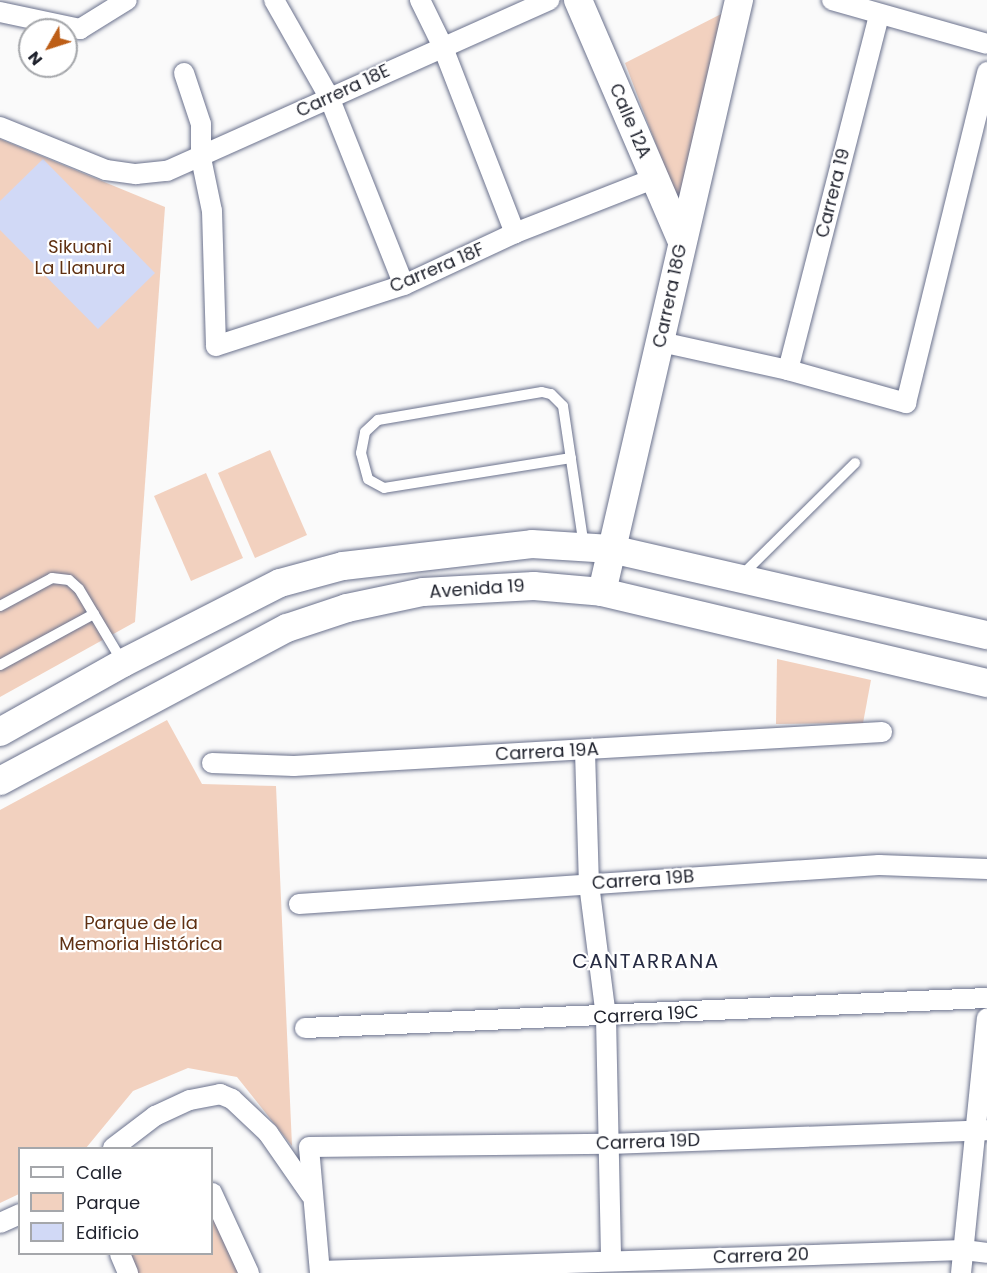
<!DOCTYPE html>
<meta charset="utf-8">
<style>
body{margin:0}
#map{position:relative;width:987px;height:1273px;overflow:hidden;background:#fafafa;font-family:Poppins,sans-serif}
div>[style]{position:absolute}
.green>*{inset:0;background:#f2d1bf}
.building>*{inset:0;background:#d1d9f6}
.roads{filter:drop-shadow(0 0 2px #6b728d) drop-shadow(0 0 2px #6b728d)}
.lane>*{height:10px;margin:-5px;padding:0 5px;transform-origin:5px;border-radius:5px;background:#fff}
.street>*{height:20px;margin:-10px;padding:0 10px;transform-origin:10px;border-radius:10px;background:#fff}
.secondary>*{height:28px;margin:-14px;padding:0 14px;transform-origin:14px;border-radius:14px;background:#fff}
span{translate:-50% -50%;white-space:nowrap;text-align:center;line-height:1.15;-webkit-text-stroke:4.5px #fff;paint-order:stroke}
.street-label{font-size:18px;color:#1f222d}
.park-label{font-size:18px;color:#5f3012}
.neighbourhood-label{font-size:20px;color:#272c43;letter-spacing:1.5px}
.legend{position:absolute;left:18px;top:1147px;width:195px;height:108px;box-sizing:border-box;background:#fff;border:2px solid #a5a7ab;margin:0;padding:8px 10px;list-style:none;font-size:18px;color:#1f222d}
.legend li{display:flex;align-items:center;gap:12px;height:30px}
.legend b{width:30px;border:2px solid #a5a7ab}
.north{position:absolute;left:18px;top:18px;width:60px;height:60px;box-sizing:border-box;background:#fff;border:2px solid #a5a7ab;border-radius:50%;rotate:231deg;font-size:16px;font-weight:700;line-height:24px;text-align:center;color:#1f222d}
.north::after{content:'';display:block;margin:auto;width:21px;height:27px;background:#bd5e17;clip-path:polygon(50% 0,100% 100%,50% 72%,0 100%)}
</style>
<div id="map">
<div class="green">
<div style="clip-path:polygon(729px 10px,682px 213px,625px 63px)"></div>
<div style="clip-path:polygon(0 139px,165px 207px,135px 622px,0 697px)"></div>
<div style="clip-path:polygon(270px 450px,307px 535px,255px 558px,218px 473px)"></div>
<div style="clip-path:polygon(206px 473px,243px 558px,191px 581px,154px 496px)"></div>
<div style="clip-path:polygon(777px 659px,871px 680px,863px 723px,776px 724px)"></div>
<div style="clip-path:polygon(167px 720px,202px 784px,276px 786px,292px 1146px,237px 1077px,188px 1068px,133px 1091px,86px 1148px,20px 1148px,19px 1194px,0 1203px,0 810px)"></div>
<div style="clip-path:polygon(212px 1198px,244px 1273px,135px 1273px,127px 1254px,212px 1254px)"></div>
</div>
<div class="building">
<div style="clip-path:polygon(43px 159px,155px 273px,98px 329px,0 230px,0 201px)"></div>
</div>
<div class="roads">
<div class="lane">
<div style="left:571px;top:458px;width:189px;rotate:170.9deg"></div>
<div style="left:384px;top:488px;width:18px;rotate:-151deg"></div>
<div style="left:368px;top:479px;width:27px;rotate:-105deg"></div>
<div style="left:361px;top:453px;width:21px;rotate:-79deg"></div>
<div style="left:365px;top:432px;width:18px;rotate:-43deg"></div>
<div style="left:378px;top:420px;width:166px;rotate:-9.7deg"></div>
<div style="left:542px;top:392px;width:9px;rotate:13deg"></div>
<div style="left:551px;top:394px;width:17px;rotate:45deg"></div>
<div style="left:563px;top:406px;width:142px;rotate:81.5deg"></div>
<div style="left:740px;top:577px;width:162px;rotate:-44.7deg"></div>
<div style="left:0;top:606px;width:59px;rotate:-28.3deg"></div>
<div style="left:52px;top:578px;width:17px;rotate:7deg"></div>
<div style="left:69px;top:580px;width:13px;rotate:42deg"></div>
<div style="left:79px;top:589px;width:84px;rotate:59.2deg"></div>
<div style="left:0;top:665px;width:107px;rotate:-28.5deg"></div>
</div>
<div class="street">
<div style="left:274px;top:0;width:112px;rotate:60.4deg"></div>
<div style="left:329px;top:97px;width:202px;rotate:68.3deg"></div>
<div style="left:420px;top:0;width:50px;rotate:63.9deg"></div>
<div style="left:442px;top:45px;width:202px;rotate:68.8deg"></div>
<div style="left:832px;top:0;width:161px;rotate:15.8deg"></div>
<div style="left:0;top:12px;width:82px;rotate:12deg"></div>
<div style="left:80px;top:29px;width:55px;rotate:-31.7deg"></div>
<div style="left:184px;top:73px;width:54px;rotate:71.6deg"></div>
<div style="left:201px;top:124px;width:34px;rotate:90deg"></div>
<div style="left:201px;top:158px;width:54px;rotate:78.3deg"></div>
<div style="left:212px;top:211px;width:135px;rotate:88.3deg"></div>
<div style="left:216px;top:346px;width:198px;rotate:-18deg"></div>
<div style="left:404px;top:285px;width:123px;rotate:-25.1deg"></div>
<div style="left:515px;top:233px;width:150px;rotate:-21.4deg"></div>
<div style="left:0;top:127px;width:114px;rotate:22.1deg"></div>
<div style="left:106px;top:170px;width:30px;rotate:8deg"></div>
<div style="left:136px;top:174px;width:31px;rotate:-6deg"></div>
<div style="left:167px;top:171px;width:419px;rotate:-24.1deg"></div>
<div style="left:661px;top:342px;width:130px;rotate:12.4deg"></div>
<div style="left:788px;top:370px;width:123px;rotate:15.6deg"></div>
<div style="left:906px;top:403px;width:341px;rotate:-76.2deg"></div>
<div style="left:788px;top:370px;width:366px;rotate:-75.6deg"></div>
<div style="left:585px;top:751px;width:133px;rotate:88.3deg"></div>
<div style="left:589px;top:884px;width:134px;rotate:82.7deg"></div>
<div style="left:606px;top:1017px;width:243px;rotate:88.8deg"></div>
<div style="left:212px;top:763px;width:82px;rotate:2.1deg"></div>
<div style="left:294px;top:766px;width:589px;rotate:-3.31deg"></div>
<div style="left:299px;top:904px;width:581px;rotate:-3.85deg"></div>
<div style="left:879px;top:865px;width:108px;rotate:2.1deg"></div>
<div style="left:305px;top:1028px;width:683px;rotate:-2.52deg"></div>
<div style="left:113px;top:1148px;width:53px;rotate:-37.3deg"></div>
<div style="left:155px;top:1116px;width:38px;rotate:-25deg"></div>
<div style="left:190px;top:1100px;width:31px;rotate:-11deg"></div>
<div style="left:220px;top:1094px;width:13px;rotate:23deg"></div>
<div style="left:232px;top:1099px;width:50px;rotate:43.4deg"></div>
<div style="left:268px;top:1133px;width:75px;rotate:55.3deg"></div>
<div style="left:212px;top:1193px;width:88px;rotate:65.2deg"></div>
<div style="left:0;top:1223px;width:22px;rotate:-24deg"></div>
<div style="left:120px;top:1254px;width:21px;rotate:67deg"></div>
<div style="left:320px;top:1271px;width:644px;rotate:-1.87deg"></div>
<div style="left:964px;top:1250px;width:23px;rotate:7deg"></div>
<div style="left:320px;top:1273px;width:126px;rotate:-95deg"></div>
<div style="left:309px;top:1147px;width:300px;rotate:-0.6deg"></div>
<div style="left:609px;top:1144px;width:378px;rotate:-2.1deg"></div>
<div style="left:961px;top:1273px;width:256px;rotate:-84.2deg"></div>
</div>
<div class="secondary">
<div style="left:578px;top:0;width:262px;rotate:66.7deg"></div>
<div style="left:602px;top:592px;width:608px;rotate:-76.97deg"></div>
<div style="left:0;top:732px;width:141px;rotate:-29.3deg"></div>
<div style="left:123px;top:663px;width:176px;rotate:-27deg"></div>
<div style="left:280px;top:583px;width:65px;rotate:-15.1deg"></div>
<div style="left:343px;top:566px;width:190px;rotate:-6.6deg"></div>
<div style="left:532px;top:544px;width:79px;rotate:3.6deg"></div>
<div style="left:611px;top:549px;width:386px;rotate:12.9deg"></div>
<div style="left:0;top:781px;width:325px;rotate:-28.1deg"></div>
<div style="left:287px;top:628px;width:63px;rotate:-18.4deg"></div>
<div style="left:347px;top:608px;width:78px;rotate:-11.9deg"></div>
<div style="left:423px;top:592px;width:111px;rotate:-3.1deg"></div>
<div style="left:534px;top:586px;width:68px;rotate:5deg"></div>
<div style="left:602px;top:592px;width:396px;rotate:13.3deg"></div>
</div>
</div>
<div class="street-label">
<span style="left:343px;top:91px;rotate:-25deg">Carrera 18E</span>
<span style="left:630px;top:121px;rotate:67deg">Calle 12A</span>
<span style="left:833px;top:193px;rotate:-76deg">Carrera 19</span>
<span style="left:437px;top:268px;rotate:-23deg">Carrera 18F</span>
<span style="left:670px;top:296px;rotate:-78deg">Carrera 18G</span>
<span style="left:477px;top:589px;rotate:-4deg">Avenida 19</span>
<span style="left:547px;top:752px;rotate:-3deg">Carrera 19A</span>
<span style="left:643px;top:880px;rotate:-4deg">Carrera 19B</span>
<span style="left:646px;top:1015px;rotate:-3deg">Carrera 19C</span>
<span style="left:648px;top:1142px;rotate:-2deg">Carrera 19D</span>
<span style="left:761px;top:1256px;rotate:-2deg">Carrera 20</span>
</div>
<div class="park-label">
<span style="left:80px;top:258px">Sikuani<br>La Llanura</span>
<span style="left:141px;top:934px">Parque de la<br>Memoria Histórica</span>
</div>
<div class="neighbourhood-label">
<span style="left:646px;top:961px">CANTARRANA</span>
</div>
<ul class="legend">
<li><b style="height:8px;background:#fff"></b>Calle</li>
<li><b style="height:16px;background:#f2d1bf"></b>Parque</li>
<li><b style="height:16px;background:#d1d9f6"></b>Edificio</li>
</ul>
<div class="north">N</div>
</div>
